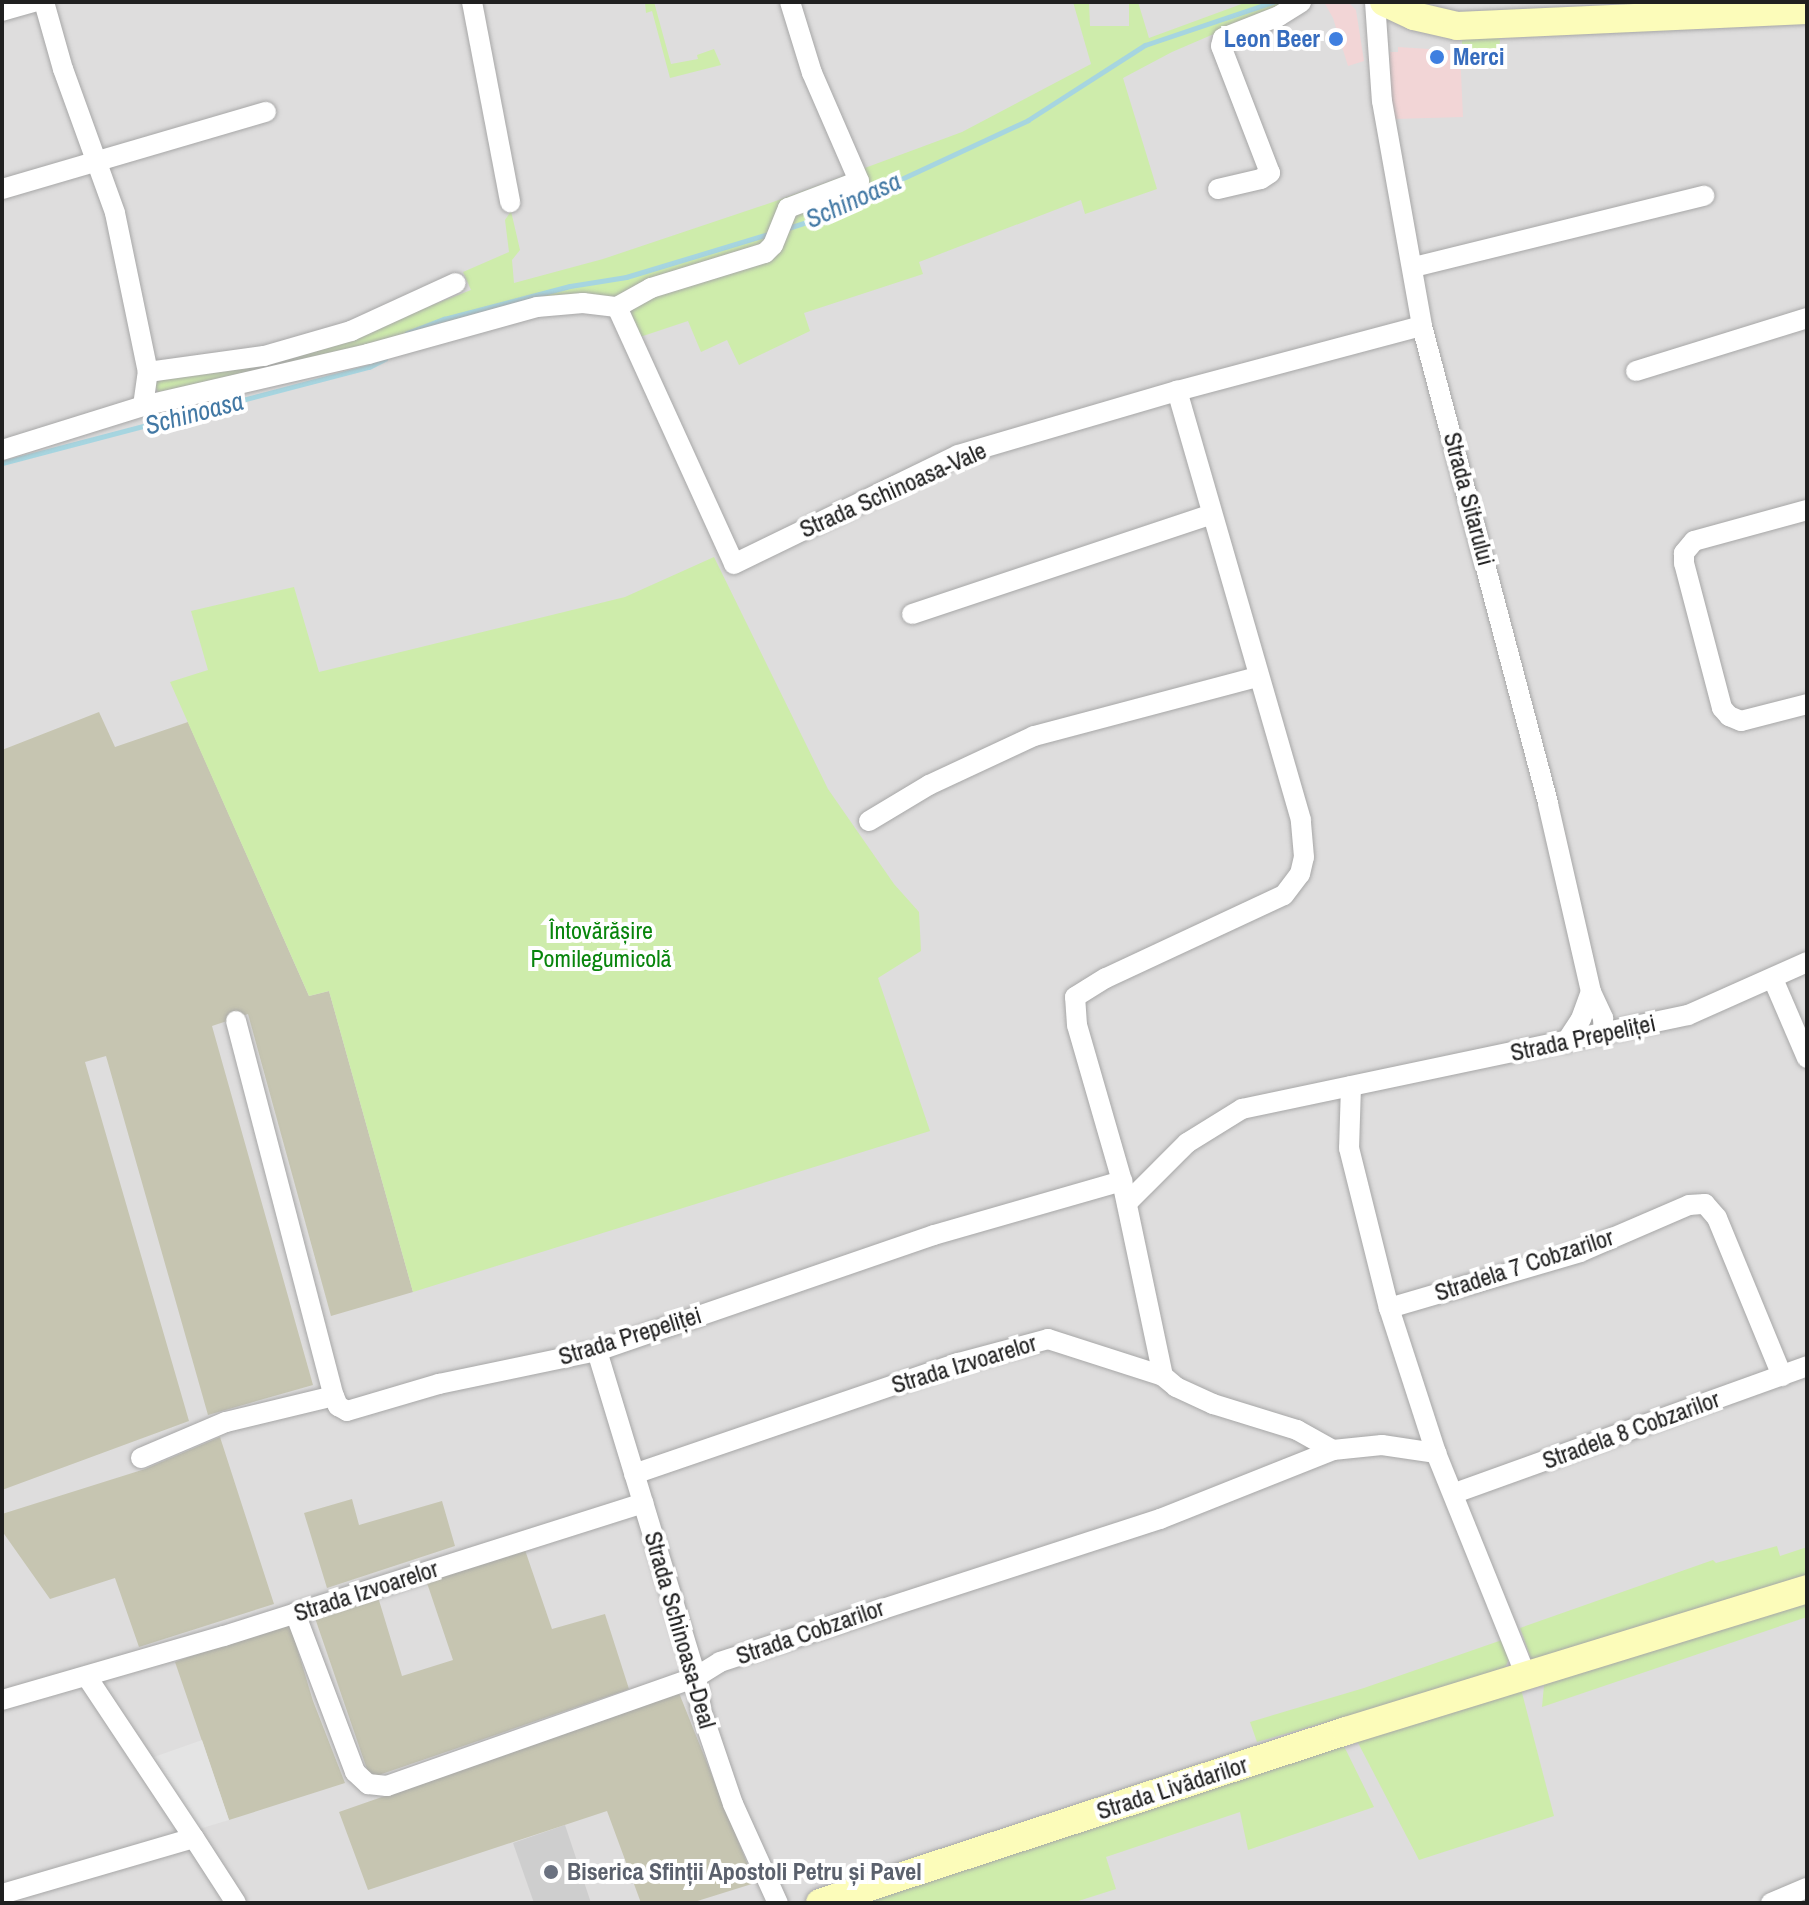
<!DOCTYPE html>
<meta charset="utf-8">
<style>
body{margin:0}
#map{position:relative;width:1809px;height:1905px;overflow:hidden;background:#f1ede6;font-family:"Archivo Narrow",sans-serif}
div>[style]{position:absolute}
.residential>*{inset:0;background:#dedddd}
.commercial>*{inset:0;background:#f2d5d6}
.religious>*{inset:0;background:#cecece}
.construction>*{inset:0;background:#c6c5b1}
.grass>*{inset:0;background:#ceecab}
.parking>*{inset:0;background:#e4e4e4}
.stream>*{height:5px;margin:-2.5px;padding:0 2.5px;transform-origin:2.5px;border-radius:2.5px;background:#a6d5e0}
.roads{filter:drop-shadow(0 0 2px #a7a7a7) drop-shadow(0 0 2px #a7a7a7)}
.street>*{height:20px;margin:-10px;padding:0 10px;transform-origin:10px;border-radius:10px;background:#fff}
.secondary>*{height:28px;margin:-14px;padding:0 14px;transform-origin:14px;border-radius:14px;background:#fcfcba}
.dots>*{width:22px;height:22px;translate:-50% -50%;box-sizing:border-box;border:4px solid #fff;border-radius:50%}
span{translate:-50% -50%;white-space:nowrap;text-align:center;line-height:1.15;-webkit-text-stroke:8px #fff;paint-order:stroke}
.shop-label{font-size:24px;color:#366cbe;font-weight:700}
.right{translate:-100% -50%;text-align:right}
.left{translate:0 -50%;text-align:left}
.street-label{font-size:24px;color:#202020}
.park-label{font-size:24px;color:#08850c}
.worship-label{font-size:24px;color:#5b616d;font-weight:700}
.water-label{font-size:26px;color:#4278a4;font-style:italic}
.frame{position:absolute;inset:0;border:4px solid #202020;pointer-events:none}
</style>
<div id="map">
<div class="residential">
<div style="clip-path:polygon(2px 2px,1807px 2px,1807px 1903px,2px 1903px)"></div>
</div>
<div class="commercial">
<div style="clip-path:polygon(1324px 2px,1348px 2px,1356px 10px,1364px 61px,1348px 66px,1333px 18px)"></div>
<div style="clip-path:polygon(1398px 47px,1460px 51px,1463px 117px,1394px 119px,1386px 72px,1390px 72px,1390px 52px,1398px 52px)"></div>
</div>
<div class="religious">
<div style="clip-path:polygon(565px 1825px,591px 1903px,534px 1903px,513px 1843px)"></div>
</div>
<div class="construction">
<div style="clip-path:polygon(99px 712px,115px 747px,188px 722px,309px 996px,329px 991px,413px 1292px,331px 1316px,248px 1014px,212px 1026px,313px 1385px,208px 1415px,106px 1056px,85px 1062px,189px 1421px,2px 1490px,2px 750px)"></div>
<div style="clip-path:polygon(220px 1437px,274px 1604px,139px 1647px,115px 1578px,50px 1599px,2px 1531px,2px 1514px,145px 1469px)"></div>
<div style="clip-path:polygon(352px 1499px,359px 1525px,442px 1501px,455px 1546px,327px 1588px,304px 1513px)"></div>
<div style="clip-path:polygon(525px 1550px,552px 1629px,605px 1614px,629px 1689px,370px 1778px,315px 1618px,378px 1597px,402px 1676px,453px 1660px,426px 1580px)"></div>
<div style="clip-path:polygon(289px 1621px,313px 1701px,345px 1783px,229px 1820px,175px 1662px)"></div>
<div style="clip-path:polygon(679px 1693px,755px 1883px,691px 1903px,641px 1903px,607px 1811px,368px 1890px,339px 1812px)"></div>
</div>
<div class="grass">
<div style="clip-path:polygon(645px 2px,654px 2px,671px 64px,698px 59px,697px 55px,714px 49px,721px 65px,670px 78px,652px 11px,646px 13px)"></div>
<div style="clip-path:polygon(1073px 2px,1089px 2px,1090px 26px,1129px 26px,1129px 2px,1138px 2px,1149px 38px,1247px 2px,1288px 2px,1172px 52px,1123px 78px,1157px 189px,1085px 214px,1081px 200px,919px 262px,923px 274px,804px 313px,810px 331px,739px 365px,727px 340px,701px 352px,688px 321px,640px 337px,625px 296px,158px 392px,154px 384px,160px 377px,295px 358px,471px 290px,463px 272px,509px 252px,505px 220px,511px 211px,520px 250px,512px 260px,514px 283px,603px 259px,773px 202px,962px 132px,1091px 64px)"></div>
<div style="clip-path:polygon(1496px 35px,1500px 40px,1499px 53px,1462px 62px,1462px 36px)"></div>
<div style="clip-path:polygon(714px 557px,828px 789px,894px 884px,919px 912px,921px 951px,878px 978px,930px 1131px,413px 1292px,329px 991px,309px 996px,170px 682px,208px 670px,191px 611px,294px 587px,319px 672px,625px 597px)"></div>
<div style="clip-path:polygon(1777px 1546px,1780px 1556px,1807px 1547px,1807px 1575px,1533px 1664px,1520px 1628px,1713px 1560px,1716px 1563px)"></div>
<div style="clip-path:polygon(1807px 1598px,1807px 1617px,1542px 1707px,1544px 1685px)"></div>
<div style="clip-path:polygon(1502px 1640px,1510px 1656px,1504px 1671px,1257px 1742px,1250px 1722px,1364px 1688px)"></div>
<div style="clip-path:polygon(1521px 1689px,1554px 1816px,1419px 1860px,1355px 1737px)"></div>
<div style="clip-path:polygon(1342px 1742px,1374px 1807px,1248px 1850px,1240px 1812px,1106px 1857px,1116px 1889px,1072px 1903px,843px 1903px)"></div>
</div>
<div class="parking">
<div style="clip-path:polygon(202px 1740px,229px 1820px,199px 1829px,151px 1758px)"></div>
</div>
<div class="stream">
<div style="left:785px;top:229px;width:29px;rotate:-18deg"></div>
<div style="left:813px;top:220px;width:237px;rotate:-24.9deg"></div>
<div style="left:1028px;top:120px;width:139px;rotate:-32.7deg"></div>
<div style="left:1145px;top:45px;width:135px;rotate:-18.6deg"></div>
<div style="left:407px;top:333px;width:40px;rotate:-21deg"></div>
<div style="left:444px;top:319px;width:130px;rotate:-14.7deg"></div>
<div style="left:570px;top:286px;width:57px;rotate:-9.1deg"></div>
<div style="left:626px;top:277px;width:152px;rotate:-16.8deg"></div>
<div style="left:2px;top:463px;width:379px;rotate:-14.7deg"></div>
<div style="left:369px;top:367px;width:18px;rotate:-27deg"></div>
</div>
<div class="roads">
<div class="street">
<div style="left:44px;top:2px;width:70px;rotate:74.2deg"></div>
<div style="left:63px;top:69px;width:153px;rotate:70.1deg"></div>
<div style="left:115px;top:213px;width:162px;rotate:78.3deg"></div>
<div style="left:472px;top:2px;width:204px;rotate:79.2deg"></div>
<div style="left:1375px;top:2px;width:99px;rotate:86deg"></div>
<div style="left:1382px;top:101px;width:229px;rotate:79.9deg"></div>
<div style="left:1422px;top:326px;width:494px;rotate:75.2deg"></div>
<div style="left:1548px;top:804px;width:193px;rotate:77.1deg"></div>
<div style="left:1591px;top:992px;width:29px;rotate:65deg"></div>
<div style="left:1603px;top:1018px;width:17px;rotate:87deg"></div>
<div style="left:2px;top:11px;width:33px;rotate:-16deg"></div>
<div style="left:2px;top:189px;width:275px;rotate:-16.3deg"></div>
<div style="left:1218px;top:189px;width:44px;rotate:-13.1deg"></div>
<div style="left:1261px;top:179px;width:11px;rotate:-34deg"></div>
<div style="left:1270px;top:173px;width:136px;rotate:-111.1deg"></div>
<div style="left:1221px;top:46px;width:8px;rotate:-76deg"></div>
<div style="left:1223px;top:38px;width:60px;rotate:-21.4deg"></div>
<div style="left:1279px;top:16px;width:26px;rotate:-32deg"></div>
<div style="left:1414px;top:267px;width:299px;rotate:-13.8deg"></div>
<div style="left:617px;top:307px;width:282px;rotate:65.5deg"></div>
<div style="left:734px;top:564px;width:249px;rotate:-25.9deg"></div>
<div style="left:958px;top:455px;width:228px;rotate:-16.3deg"></div>
<div style="left:1177px;top:391px;width:253px;rotate:-14.9deg"></div>
<div style="left:1636px;top:371px;width:179px;rotate:-17.2deg"></div>
<div style="left:143px;top:406px;width:34px;rotate:-82deg"></div>
<div style="left:148px;top:372px;width:117px;rotate:-7.9deg"></div>
<div style="left:264px;top:356px;width:91px;rotate:-16deg"></div>
<div style="left:351px;top:331px;width:115px;rotate:-24.6deg"></div>
<div style="left:2px;top:450px;width:148px;rotate:-17.3deg"></div>
<div style="left:143px;top:406px;width:231px;rotate:-13deg"></div>
<div style="left:368px;top:354px;width:175px;rotate:-15.5deg"></div>
<div style="left:537px;top:307px;width:46px;rotate:-5deg"></div>
<div style="left:583px;top:303px;width:34px;rotate:7deg"></div>
<div style="left:617px;top:307px;width:39px;rotate:-29deg"></div>
<div style="left:651px;top:288px;width:119px;rotate:-17.1deg"></div>
<div style="left:765px;top:253px;width:11px;rotate:-45deg"></div>
<div style="left:773px;top:245px;width:40px;rotate:-68deg"></div>
<div style="left:788px;top:208px;width:76px;rotate:-20.8deg"></div>
<div style="left:859px;top:181px;width:118px;rotate:-113.5deg"></div>
<div style="left:812px;top:73px;width:74px;rotate:-107.2deg"></div>
<div style="left:1807px;top:510px;width:117px;rotate:164.7deg"></div>
<div style="left:1694px;top:541px;width:16px;rotate:130deg"></div>
<div style="left:1684px;top:553px;width:10px;rotate:90deg"></div>
<div style="left:1684px;top:563px;width:150px;rotate:75.3deg"></div>
<div style="left:1722px;top:708px;width:11px;rotate:49deg"></div>
<div style="left:1729px;top:716px;width:13px;rotate:23deg"></div>
<div style="left:1741px;top:721px;width:68px;rotate:-14.4deg"></div>
<div style="left:912px;top:614px;width:316px;rotate:-18.4deg"></div>
<div style="left:869px;top:821px;width:70px;rotate:-31deg"></div>
<div style="left:929px;top:785px;width:116px;rotate:-25deg"></div>
<div style="left:1034px;top:736px;width:231px;rotate:-14.8deg"></div>
<div style="left:1773px;top:979px;width:86px;rotate:66.7deg"></div>
<div style="left:236px;top:1021px;width:388px;rotate:75.4deg"></div>
<div style="left:1566px;top:1042px;width:27px;rotate:-57deg"></div>
<div style="left:1581px;top:1019px;width:29px;rotate:-70deg"></div>
<div style="left:1351px;top:1086px;width:62px;rotate:91.8deg"></div>
<div style="left:1349px;top:1148px;width:165px;rotate:76deg"></div>
<div style="left:1389px;top:1308px;width:152px;rotate:72deg"></div>
<div style="left:1436px;top:1453px;width:240px;rotate:68deg"></div>
<div style="left:1127px;top:1203px;width:85px;rotate:-45deg"></div>
<div style="left:1187px;top:1143px;width:65px;rotate:-31.7deg"></div>
<div style="left:1242px;top:1109px;width:456px;rotate:-11.9deg"></div>
<div style="left:1688px;top:1015px;width:130px;rotate:-24deg"></div>
<div style="left:1389px;top:1308px;width:199px;rotate:-16.3deg"></div>
<div style="left:1580px;top:1252px;width:119px;rotate:-23.3deg"></div>
<div style="left:1689px;top:1205px;width:16px;rotate:-4deg"></div>
<div style="left:1705px;top:1204px;width:18px;rotate:49deg"></div>
<div style="left:1717px;top:1218px;width:171px;rotate:67.6deg"></div>
<div style="left:597px;top:1351px;width:341px;rotate:73.1deg"></div>
<div style="left:696px;top:1677px;width:33px;rotate:81deg"></div>
<div style="left:701px;top:1710px;width:99px;rotate:71.2deg"></div>
<div style="left:733px;top:1804px;width:109px;rotate:65.6deg"></div>
<div style="left:1163px;top:1376px;width:199px;rotate:-101.9deg"></div>
<div style="left:1122px;top:1181px;width:162px;rotate:-106.1deg"></div>
<div style="left:1077px;top:1025px;width:28px;rotate:-94deg"></div>
<div style="left:1075px;top:997px;width:36px;rotate:-32deg"></div>
<div style="left:1106px;top:978px;width:196px;rotate:-25deg"></div>
<div style="left:1284px;top:895px;width:26px;rotate:-53deg"></div>
<div style="left:1300px;top:874px;width:17px;rotate:-77deg"></div>
<div style="left:1304px;top:857px;width:37px;rotate:-95deg"></div>
<div style="left:1301px;top:820px;width:447px;rotate:-106.1deg"></div>
<div style="left:141px;top:1458px;width:92px;rotate:-23deg"></div>
<div style="left:226px;top:1422px;width:111px;rotate:-13.5deg"></div>
<div style="left:334px;top:1396px;width:11px;rotate:68deg"></div>
<div style="left:338px;top:1406px;width:10px;rotate:29deg"></div>
<div style="left:347px;top:1411px;width:96px;rotate:-16.4deg"></div>
<div style="left:439px;top:1384px;width:161px;rotate:-11.8deg"></div>
<div style="left:597px;top:1351px;width:356px;rotate:-19deg"></div>
<div style="left:934px;top:1235px;width:196px;rotate:-16deg"></div>
<div style="left:634px;top:1474px;width:343px;rotate:-18.9deg"></div>
<div style="left:959px;top:1363px;width:92px;rotate:-15.1deg"></div>
<div style="left:1048px;top:1339px;width:121px;rotate:17.8deg"></div>
<div style="left:1163px;top:1376px;width:17px;rotate:40deg"></div>
<div style="left:1176px;top:1387px;width:41px;rotate:24.7deg"></div>
<div style="left:1213px;top:1404px;width:88px;rotate:17.2deg"></div>
<div style="left:1297px;top:1430px;width:41px;rotate:29.1deg"></div>
<div style="left:1455px;top:1493px;width:374px;rotate:-19.8deg"></div>
<div style="left:295px;top:1613px;width:170px;rotate:69.3deg"></div>
<div style="left:355px;top:1772px;width:18px;rotate:43deg"></div>
<div style="left:368px;top:1784px;width:19px;rotate:6deg"></div>
<div style="left:387px;top:1786px;width:328px;rotate:-19.4deg"></div>
<div style="left:696px;top:1677px;width:28px;rotate:-32deg"></div>
<div style="left:720px;top:1662px;width:463px;rotate:-18deg"></div>
<div style="left:1160px;top:1519px;width:186px;rotate:-21.7deg"></div>
<div style="left:1333px;top:1450px;width:49px;rotate:-5.8deg"></div>
<div style="left:1382px;top:1445px;width:55px;rotate:8.4deg"></div>
<div style="left:87px;top:1677px;width:193px;rotate:56.4deg"></div>
<div style="left:2px;top:1700px;width:231px;rotate:-16.1deg"></div>
<div style="left:224px;top:1636px;width:440px;rotate:-17.6deg"></div>
<div style="left:2px;top:1894px;width:200px;rotate:-16.3deg"></div>
<div style="left:194px;top:1838px;width:77px;rotate:57.1deg"></div>
<div style="left:1771px;top:1903px;width:39px;rotate:-23deg"></div>
</div>
<div class="secondary">
<div style="left:1384px;top:2px;width:33px;rotate:25deg"></div>
<div style="left:1414px;top:16px;width:44px;rotate:13.1deg"></div>
<div style="left:1457px;top:26px;width:350px;rotate:-2.6deg"></div>
<div style="left:820px;top:1903px;width:553px;rotate:-18.11deg"></div>
<div style="left:1346px;top:1731px;width:482px;rotate:-17.1deg"></div>
</div>
</div>
<div class="dots">
<div style="left:1336px;top:39px;background:#3f7fe0"></div>
<div style="left:1437px;top:57px;background:#3f7fe0"></div>
<div style="left:551px;top:1872px;background:#6b7280"></div>
</div>
<div class="shop-label">
<span class="right" style="left:1320px;top:39px">Leon Beer</span>
<span class="left" style="left:1453px;top:57px">Merci</span>
</div>
<div class="street-label">
<span style="left:893px;top:490px;rotate:-24deg">Strada Schinoasa-Vale</span>
<span style="left:1469px;top:499px;rotate:75deg">Strada Sitarului</span>
<span style="left:1583px;top:1038px;rotate:-12deg">Strada Prepeliței</span>
<span style="left:1524px;top:1265px;rotate:-18deg">Stradela 7 Cobzarilor</span>
<span style="left:630px;top:1336px;rotate:-17deg">Strada Prepeliței</span>
<span style="left:964px;top:1364px;rotate:-17deg">Strada Izvoarelor</span>
<span style="left:1631px;top:1430px;rotate:-20deg">Stradela 8 Cobzarilor</span>
<span style="left:366px;top:1591px;rotate:-18deg">Strada Izvoarelor</span>
<span style="left:680px;top:1630px;rotate:74deg">Strada Schinoasa-Deal</span>
<span style="left:810px;top:1632px;rotate:-19deg">Strada Cobzarilor</span>
<span style="left:1172px;top:1788px;rotate:-18deg">Strada Livădarilor</span>
</div>
<div class="park-label">
<span style="left:601px;top:945px">Întovărășire<br>Pomilegumicolă</span>
</div>
<div class="worship-label">
<span class="left" style="left:567px;top:1872px">Biserica Sfinții Apostoli Petru și Pavel</span>
</div>
<div class="water-label">
<span style="left:853px;top:200px;rotate:-24deg">Schinoasa</span>
<span style="left:194px;top:413px;rotate:-15deg">Schinoasa</span>
</div>
<div class="frame"></div>
</div>
